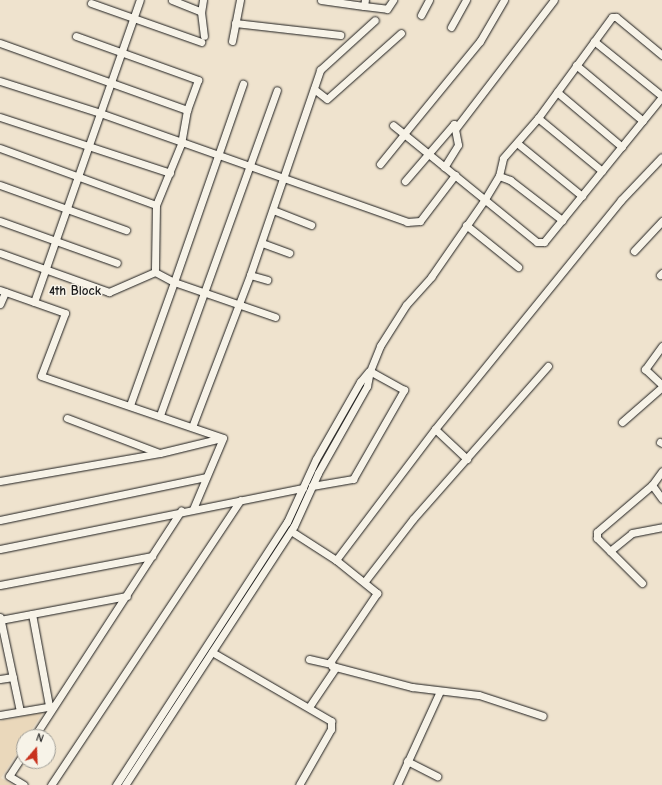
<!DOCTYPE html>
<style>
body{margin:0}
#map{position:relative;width:662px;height:785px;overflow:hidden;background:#efe3ce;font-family:"Comic Neue",sans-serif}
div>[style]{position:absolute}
.built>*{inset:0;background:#ead8bb}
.roads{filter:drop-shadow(0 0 1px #1c1c1c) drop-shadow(0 0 1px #1c1c1c)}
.minor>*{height:7px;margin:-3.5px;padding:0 3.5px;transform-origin:3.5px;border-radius:3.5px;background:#f7f3e8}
span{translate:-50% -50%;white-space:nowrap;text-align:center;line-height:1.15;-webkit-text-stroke:3px #f7f3e8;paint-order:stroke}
.quarter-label{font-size:13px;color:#1c1c1c;font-weight:700}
.north{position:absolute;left:16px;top:729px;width:40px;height:40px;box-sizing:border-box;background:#f7f3e8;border:1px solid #9f9d96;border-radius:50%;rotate:19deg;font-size:11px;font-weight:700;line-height:16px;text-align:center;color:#1c1c1c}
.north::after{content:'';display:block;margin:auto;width:14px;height:18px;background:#c8321e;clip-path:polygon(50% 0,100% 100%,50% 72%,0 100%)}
</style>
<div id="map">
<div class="built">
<div style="clip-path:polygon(43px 712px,27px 737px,24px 737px,24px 742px,1px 778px,13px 785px,0 785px,0 721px)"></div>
</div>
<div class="roads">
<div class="minor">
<div style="left:172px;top:0;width:31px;rotate:22deg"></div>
<div style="left:203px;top:0;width:12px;rotate:99deg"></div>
<div style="left:201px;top:12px;width:24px;rotate:83deg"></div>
<div style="left:321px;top:0;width:43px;rotate:7.9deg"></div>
<div style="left:364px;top:6px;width:6px;rotate:-81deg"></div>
<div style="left:504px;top:0;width:48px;rotate:120.3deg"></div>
<div style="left:480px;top:41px;width:120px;rotate:129.3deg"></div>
<div style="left:404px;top:134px;width:171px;rotate:39.1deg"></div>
<div style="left:537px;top:242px;width:7px"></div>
<div style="left:544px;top:242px;width:187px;rotate:-50.9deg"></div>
<div style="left:91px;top:3px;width:117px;rotate:19.5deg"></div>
<div style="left:364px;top:6px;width:23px;rotate:7deg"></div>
<div style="left:387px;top:9px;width:11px;rotate:-56deg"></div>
<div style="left:421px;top:15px;width:17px;rotate:-62deg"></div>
<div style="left:235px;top:23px;width:106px;rotate:6.5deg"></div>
<div style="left:451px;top:27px;width:31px;rotate:-61deg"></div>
<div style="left:76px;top:36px;width:130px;rotate:19.8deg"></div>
<div style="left:198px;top:80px;width:32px;rotate:110deg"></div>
<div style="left:187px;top:110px;width:35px;rotate:100deg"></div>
<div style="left:181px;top:144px;width:66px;rotate:112.3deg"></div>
<div style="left:156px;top:205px;width:67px;rotate:90.9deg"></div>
<div style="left:155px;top:272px;width:21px;rotate:28deg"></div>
<div style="left:174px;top:282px;width:210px;rotate:-70.8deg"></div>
<div style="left:232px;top:41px;width:42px;rotate:-79deg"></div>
<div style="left:594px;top:41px;width:87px;rotate:39deg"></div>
<div style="left:0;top:43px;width:199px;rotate:19.7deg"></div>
<div style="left:576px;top:65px;width:87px;rotate:39.9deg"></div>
<div style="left:0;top:81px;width:105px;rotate:17.7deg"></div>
<div style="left:100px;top:113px;width:326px;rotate:19.5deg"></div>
<div style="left:407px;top:222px;width:13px;rotate:-4deg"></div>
<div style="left:420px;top:221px;width:58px;rotate:-52.7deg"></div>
<div style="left:314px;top:89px;width:16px;rotate:38deg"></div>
<div style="left:327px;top:99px;width:99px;rotate:-41.7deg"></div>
<div style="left:557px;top:92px;width:85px;rotate:40.2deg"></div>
<div style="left:0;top:117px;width:179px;rotate:18.2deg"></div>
<div style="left:538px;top:118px;width:83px;rotate:39.6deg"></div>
<div style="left:456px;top:128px;width:161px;rotate:-52.6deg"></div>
<div style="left:517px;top:143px;width:84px;rotate:39.2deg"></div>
<div style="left:0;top:148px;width:166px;rotate:20.1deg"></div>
<div style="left:380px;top:164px;width:38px;rotate:-51deg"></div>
<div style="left:404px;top:134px;width:14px;rotate:-141deg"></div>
<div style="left:499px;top:176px;width:12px;rotate:20deg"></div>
<div style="left:510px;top:180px;width:66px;rotate:37.6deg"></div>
<div style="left:405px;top:181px;width:75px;rotate:-49.3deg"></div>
<div style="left:454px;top:124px;width:21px;rotate:79deg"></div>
<div style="left:458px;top:145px;width:26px;rotate:122deg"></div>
<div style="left:0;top:185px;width:134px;rotate:19.7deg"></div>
<div style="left:273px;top:210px;width:41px;rotate:21.5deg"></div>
<div style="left:0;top:221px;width:124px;rotate:19.7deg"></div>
<div style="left:466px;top:225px;width:67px;rotate:38.9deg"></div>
<div style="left:262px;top:243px;width:29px;rotate:20deg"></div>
<div style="left:634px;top:251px;width:41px;rotate:-47deg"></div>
<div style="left:0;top:253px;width:116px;rotate:19.7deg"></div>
<div style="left:109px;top:292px;width:50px;rotate:-23.5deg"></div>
<div style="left:250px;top:275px;width:18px;rotate:16deg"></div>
<div style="left:660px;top:275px;width:3px;rotate:-45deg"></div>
<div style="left:0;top:290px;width:69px;rotate:19.5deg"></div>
<div style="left:65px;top:313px;width:67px;rotate:110.9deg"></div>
<div style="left:41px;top:376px;width:192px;rotate:18.8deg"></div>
<div style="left:34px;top:302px;width:320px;rotate:-70.7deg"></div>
<div style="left:0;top:304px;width:13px;rotate:-67deg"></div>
<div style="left:662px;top:346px;width:29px;rotate:126deg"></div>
<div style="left:645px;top:369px;width:23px;rotate:43deg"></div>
<div style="left:130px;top:405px;width:131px;rotate:-70.3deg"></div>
<div style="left:174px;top:282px;width:107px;rotate:19.1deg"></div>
<div style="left:160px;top:415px;width:345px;rotate:-70.2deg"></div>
<div style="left:67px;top:418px;width:98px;rotate:20.8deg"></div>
<div style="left:622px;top:422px;width:53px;rotate:-41.2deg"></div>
<div style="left:192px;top:427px;width:163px;rotate:-69.1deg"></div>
<div style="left:250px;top:275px;width:217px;rotate:-71.1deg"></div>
<div style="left:320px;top:70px;width:74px;rotate:-42.3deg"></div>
<div style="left:435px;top:429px;width:44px;rotate:43.2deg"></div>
<div style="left:660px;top:442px;width:2px;rotate:27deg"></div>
<div style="left:0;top:481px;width:162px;rotate:-9.9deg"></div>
<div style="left:160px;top:453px;width:64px;rotate:-13.6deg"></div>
<div style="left:652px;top:485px;width:17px;rotate:54deg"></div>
<div style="left:312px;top:486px;width:42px;rotate:-9.7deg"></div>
<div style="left:353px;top:479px;width:103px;rotate:-60.2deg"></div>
<div style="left:404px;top:390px;width:39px;rotate:-151deg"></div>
<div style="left:193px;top:509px;width:77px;rotate:-67.1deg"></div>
<div style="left:0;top:520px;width:210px;rotate:-11.8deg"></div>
<div style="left:291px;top:531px;width:54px;rotate:32.8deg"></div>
<div style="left:336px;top:560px;width:53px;rotate:38.8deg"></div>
<div style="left:377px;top:593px;width:82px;rotate:124.1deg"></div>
<div style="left:331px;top:661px;width:5px;rotate:79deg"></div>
<div style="left:332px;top:666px;width:83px;rotate:14.7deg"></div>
<div style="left:412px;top:687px;width:67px;rotate:6.8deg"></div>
<div style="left:479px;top:695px;width:67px;rotate:18.2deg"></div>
<div style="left:0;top:549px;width:309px;rotate:-11.4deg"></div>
<div style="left:610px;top:551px;width:28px;rotate:-39deg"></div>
<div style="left:632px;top:533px;width:31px;rotate:-11deg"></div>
<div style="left:336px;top:560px;width:164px;rotate:-52.9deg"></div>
<div style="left:435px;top:429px;width:295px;rotate:-50.9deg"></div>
<div style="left:621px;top:200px;width:59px;rotate:-46.4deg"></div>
<div style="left:365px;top:581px;width:78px;rotate:-52.3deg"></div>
<div style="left:413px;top:519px;width:204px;rotate:-48.6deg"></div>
<div style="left:642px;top:583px;width:64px;rotate:-135deg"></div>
<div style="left:597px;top:538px;width:6px;rotate:-90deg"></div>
<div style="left:597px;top:532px;width:72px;rotate:-40.5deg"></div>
<div style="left:652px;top:485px;width:17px;rotate:-54deg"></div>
<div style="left:0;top:585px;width:155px;rotate:-10.8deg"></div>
<div style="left:32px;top:614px;width:94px;rotate:79.5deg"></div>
<div style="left:0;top:617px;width:96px;rotate:78deg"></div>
<div style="left:0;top:620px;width:129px;rotate:-10.7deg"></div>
<div style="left:212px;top:652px;width:138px;rotate:30.1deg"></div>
<div style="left:331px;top:721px;width:8px;rotate:90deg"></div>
<div style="left:331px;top:729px;width:64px;rotate:119.7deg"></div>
<div style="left:309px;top:659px;width:22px;rotate:13deg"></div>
<div style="left:0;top:679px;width:13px;rotate:-9deg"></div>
<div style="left:309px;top:707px;width:48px;rotate:-56deg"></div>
<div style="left:0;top:715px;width:54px;rotate:-9.6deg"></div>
<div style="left:34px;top:737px;width:270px;rotate:-57deg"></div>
<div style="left:24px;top:753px;width:27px;rotate:123deg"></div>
<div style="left:9px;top:776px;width:17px;rotate:31deg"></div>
<div style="left:407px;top:761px;width:34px;rotate:27deg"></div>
<div style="left:51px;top:785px;width:342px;rotate:-56.4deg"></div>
<div style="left:116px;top:785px;width:314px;rotate:-57deg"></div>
<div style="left:287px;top:522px;width:69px;rotate:-65.3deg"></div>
<div style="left:316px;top:459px;width:89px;rotate:-60.3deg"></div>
<div style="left:360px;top:382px;width:14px;rotate:-51deg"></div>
<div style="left:125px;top:785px;width:309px;rotate:-56.9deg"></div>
<div style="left:294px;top:526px;width:58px;rotate:-65.6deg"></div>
<div style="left:318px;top:473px;width:100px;rotate:-60.6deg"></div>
<div style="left:367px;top:386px;width:15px;rotate:-79deg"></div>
<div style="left:370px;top:371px;width:27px;rotate:-68deg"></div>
<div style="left:380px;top:346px;width:49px;rotate:-57.6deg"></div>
<div style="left:406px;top:305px;width:38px;rotate:-48deg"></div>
<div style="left:431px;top:277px;width:95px;rotate:-55.3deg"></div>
<div style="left:485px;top:199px;width:27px;rotate:-59deg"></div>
<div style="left:499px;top:176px;width:18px;rotate:-77deg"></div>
<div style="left:503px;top:158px;width:53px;rotate:-48.8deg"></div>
<div style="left:538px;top:118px;width:125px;rotate:-53.8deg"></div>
<div style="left:612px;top:17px;width:4px"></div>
<div style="left:616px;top:17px;width:60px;rotate:39.6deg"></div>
<div style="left:397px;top:785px;width:103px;rotate:-65.4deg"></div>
</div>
</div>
<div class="quarter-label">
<span style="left:75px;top:291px">4th Block</span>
</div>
<div class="north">N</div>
</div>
